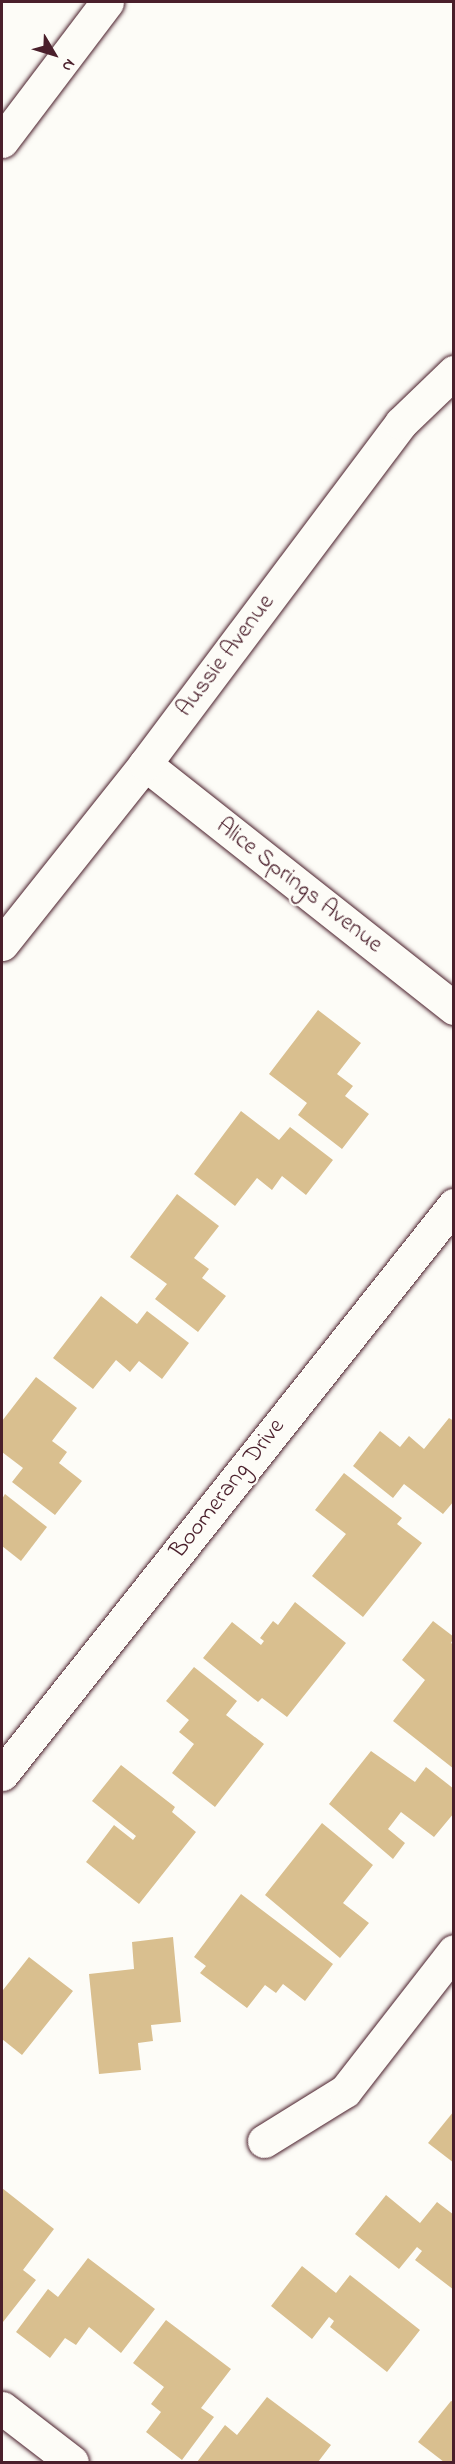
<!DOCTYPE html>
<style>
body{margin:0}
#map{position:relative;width:455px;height:2464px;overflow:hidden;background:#fdfcf7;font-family:"Indie Flower",sans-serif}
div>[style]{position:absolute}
.building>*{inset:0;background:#d9bf8f}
.roads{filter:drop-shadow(0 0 2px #4a1f2b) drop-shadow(0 0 2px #4a1f2b)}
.street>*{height:33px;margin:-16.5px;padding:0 16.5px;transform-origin:16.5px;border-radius:16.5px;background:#fdfcf7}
span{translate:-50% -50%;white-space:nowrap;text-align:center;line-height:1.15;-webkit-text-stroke:4.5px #fdfcf7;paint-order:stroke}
.street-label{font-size:24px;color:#4a1f2b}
.frame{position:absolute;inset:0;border:3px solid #4a1f2b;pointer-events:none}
.north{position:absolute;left:24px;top:24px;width:60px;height:60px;-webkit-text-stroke:4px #fdfcf7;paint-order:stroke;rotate:128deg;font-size:16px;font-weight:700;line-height:24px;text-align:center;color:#4a1f2b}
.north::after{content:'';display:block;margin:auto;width:21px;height:27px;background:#4a1f2b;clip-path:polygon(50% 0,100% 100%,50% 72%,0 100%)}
</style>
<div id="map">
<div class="building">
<div style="clip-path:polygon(318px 1010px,361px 1043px,337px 1074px,353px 1086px,345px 1096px,369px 1114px,342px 1149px,298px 1115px,307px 1103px,269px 1074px)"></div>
<div style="clip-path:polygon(241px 1111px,279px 1140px,290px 1127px,333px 1160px,306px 1195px,282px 1176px,272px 1190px,257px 1178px,235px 1206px,194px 1174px)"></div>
<div style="clip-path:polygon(177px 1194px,219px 1226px,194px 1258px,209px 1269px,202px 1278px,226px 1296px,198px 1332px,155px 1299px,167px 1284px,130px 1257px)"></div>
<div style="clip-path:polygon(101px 1296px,137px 1324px,147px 1311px,189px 1343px,162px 1379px,139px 1361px,130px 1372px,116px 1360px,93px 1389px,53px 1358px)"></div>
<div style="clip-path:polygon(36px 1377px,77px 1408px,52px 1441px,67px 1452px,59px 1463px,82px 1481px,55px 1515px,12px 1482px,23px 1468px,2px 1452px,2px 1421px)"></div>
<div style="clip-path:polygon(449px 1418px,454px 1421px,454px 1501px,443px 1514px,404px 1484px,393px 1498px,353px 1466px,380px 1431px,400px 1447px,409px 1436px,424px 1449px)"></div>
<div style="clip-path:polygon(344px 1473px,402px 1518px,397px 1524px,422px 1543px,363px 1617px,312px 1576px,346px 1534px,315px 1510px)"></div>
<div style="clip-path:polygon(5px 1494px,47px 1527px,21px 1561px,2px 1546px,2px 1499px)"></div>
<div style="clip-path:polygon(295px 1602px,346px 1643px,287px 1717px,262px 1698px,258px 1702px,203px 1658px,232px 1622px,261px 1645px,264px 1641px,260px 1638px,273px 1621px,278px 1625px)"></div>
<div style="clip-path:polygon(433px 1621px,454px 1637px,451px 1643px,454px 1645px,454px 1769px,393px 1721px,425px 1680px,402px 1660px)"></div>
<div style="clip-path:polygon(194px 1667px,237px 1701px,226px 1715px,264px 1744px,215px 1807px,172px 1773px,194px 1744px,179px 1732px,189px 1720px,166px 1701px)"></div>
<div style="clip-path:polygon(371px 1751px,415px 1782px,426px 1767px,454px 1789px,454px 1813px,434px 1837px,401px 1812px,388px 1829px,405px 1843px,393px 1859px,329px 1804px)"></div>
<div style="clip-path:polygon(121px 1765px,175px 1807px,172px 1812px,196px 1832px,139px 1904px,86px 1862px,114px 1825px,133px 1840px,136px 1836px,92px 1801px)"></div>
<div style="clip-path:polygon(322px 1823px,373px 1865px,343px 1903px,369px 1923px,340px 1958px,265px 1895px)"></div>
<div style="clip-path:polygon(241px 1894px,333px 1964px,305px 2001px,283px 1984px,276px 1993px,265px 1985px,247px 2008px,200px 1973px,206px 1966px,194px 1957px)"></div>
<div style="clip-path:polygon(173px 1937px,181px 2022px,151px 2025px,153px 2041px,138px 2043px,141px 2070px,99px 2074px,89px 1974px,134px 1969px,132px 1942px)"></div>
<div style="clip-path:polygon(29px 1957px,73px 1991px,22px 2055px,2px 2039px,2px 1988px,3px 1990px)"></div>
<div style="clip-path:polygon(454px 2111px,454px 2163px,428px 2143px)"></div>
<div style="clip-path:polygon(2px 2188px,54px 2229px,23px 2270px,36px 2280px,3px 2322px)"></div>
<div style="clip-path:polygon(386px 2195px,420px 2223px,437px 2202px,454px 2215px,454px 2290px,415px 2260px,422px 2251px,417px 2247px,399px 2269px,355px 2234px)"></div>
<div style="clip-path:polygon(88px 2258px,155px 2309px,121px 2353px,89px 2327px,76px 2345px,65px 2338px,50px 2358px,16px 2332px,48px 2289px,58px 2297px)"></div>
<div style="clip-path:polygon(302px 2266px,336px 2293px,350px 2275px,420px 2330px,387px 2372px,330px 2327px,334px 2321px,329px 2317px,312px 2339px,271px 2306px)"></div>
<div style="clip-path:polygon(166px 2320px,231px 2369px,201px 2408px,214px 2417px,182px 2460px,146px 2432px,161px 2412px,151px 2404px,164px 2387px,133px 2363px)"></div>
<div style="clip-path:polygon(267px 2397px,331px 2445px,318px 2462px,197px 2462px,225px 2425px,237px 2435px)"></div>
<div style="clip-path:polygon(451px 2401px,454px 2402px,454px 2462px,444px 2462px,418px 2442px)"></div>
</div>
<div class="roads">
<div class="street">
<div style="left:2px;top:141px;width:174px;rotate:-52.9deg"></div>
<div style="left:145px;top:764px;width:394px;rotate:38.3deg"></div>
<div style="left:2px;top:944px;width:230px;rotate:-51.5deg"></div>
<div style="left:145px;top:764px;width:426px;rotate:-53.1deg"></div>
<div style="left:401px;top:423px;width:74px;rotate:-43.9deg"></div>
<div style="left:2px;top:1774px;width:727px;rotate:-51.54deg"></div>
<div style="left:264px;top:2141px;width:95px;rotate:-31.7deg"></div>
<div style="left:345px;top:2091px;width:177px;rotate:-52.1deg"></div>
<div style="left:2px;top:2408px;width:88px;rotate:37.6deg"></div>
</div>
</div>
<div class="street-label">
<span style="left:226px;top:656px;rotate:-53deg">Aussie Avenue</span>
<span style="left:299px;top:886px;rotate:38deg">Alice Springs Avenue</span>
<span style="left:228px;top:1489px;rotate:-52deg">Boomerang Drive</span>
</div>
<div class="frame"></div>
<div class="north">N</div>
</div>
